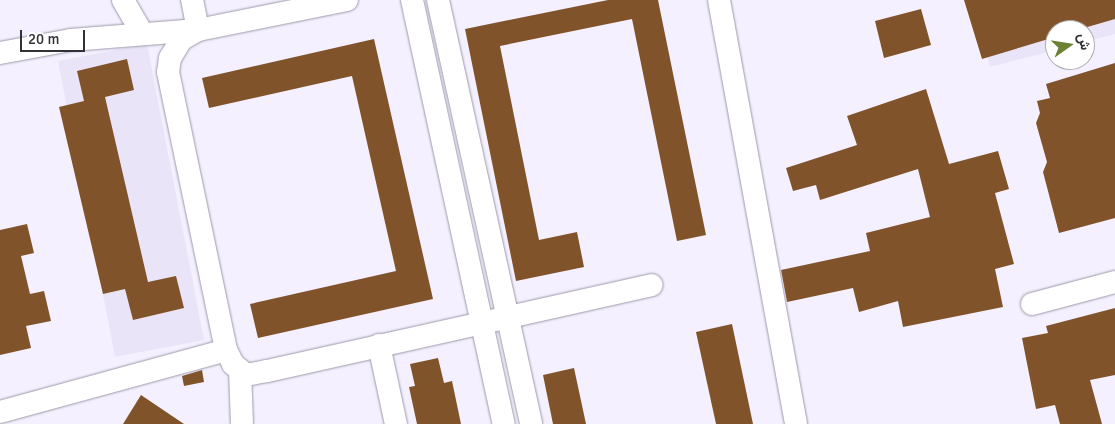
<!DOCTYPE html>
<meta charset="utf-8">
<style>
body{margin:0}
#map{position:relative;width:1115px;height:424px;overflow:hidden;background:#f4f0ff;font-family:Signika,Vazirmatn,sans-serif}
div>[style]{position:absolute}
.built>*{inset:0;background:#eae4f9}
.building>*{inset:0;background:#81532b}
.roads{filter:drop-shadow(0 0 1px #9d98a9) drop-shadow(0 0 1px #9d98a9)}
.minor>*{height:22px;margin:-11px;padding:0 11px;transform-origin:11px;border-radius:11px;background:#fff}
span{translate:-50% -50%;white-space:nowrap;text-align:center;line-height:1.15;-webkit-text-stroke:5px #fff;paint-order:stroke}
.north{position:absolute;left:1045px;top:20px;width:50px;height:50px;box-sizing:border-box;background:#fff;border:1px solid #adadaf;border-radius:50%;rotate:77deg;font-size:14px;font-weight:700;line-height:20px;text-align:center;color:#333138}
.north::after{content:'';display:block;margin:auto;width:18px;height:22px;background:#6d8132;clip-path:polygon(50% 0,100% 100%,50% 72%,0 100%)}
.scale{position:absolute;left:20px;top:30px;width:65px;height:22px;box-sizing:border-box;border:2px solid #333138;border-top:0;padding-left:6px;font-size:15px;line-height:18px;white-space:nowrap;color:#333138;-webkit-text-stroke:4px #fff;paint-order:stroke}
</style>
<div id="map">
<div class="built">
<div style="clip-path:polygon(971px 0,1115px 0,1115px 34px,1085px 42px,1085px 30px,1055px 30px,1055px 50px,990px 67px)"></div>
<div style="clip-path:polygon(147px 44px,204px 340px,115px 357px,58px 61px)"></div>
</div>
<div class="building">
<div style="clip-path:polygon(608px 0,658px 0,706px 235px,677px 241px,632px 19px,500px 46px,539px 240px,577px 232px,584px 267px,516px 281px,465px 29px)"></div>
<div style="clip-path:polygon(964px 0,1115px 0,1115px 19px,1077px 30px,1055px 30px,1055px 37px,982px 59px)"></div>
<div style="clip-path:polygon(921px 9px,931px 45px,884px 58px,875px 21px)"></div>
<div style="clip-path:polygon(374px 39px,433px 299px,258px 338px,250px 304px,396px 271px,352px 76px,209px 108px,202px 78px)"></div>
<div style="clip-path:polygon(127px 59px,134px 90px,105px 97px,148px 282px,176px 276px,184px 308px,133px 320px,125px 289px,103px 294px,59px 107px,84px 101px,77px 71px)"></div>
<div style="clip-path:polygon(1115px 63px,1115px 218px,1059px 233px,1043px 172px,1047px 162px,1036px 123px,1040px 113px,1037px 101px,1050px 98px,1046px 84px)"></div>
<div style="clip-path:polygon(926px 89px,949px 164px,998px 151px,1009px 189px,995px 193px,1014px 264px,995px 269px,1003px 307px,903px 327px,898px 301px,859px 312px,853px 288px,787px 302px,781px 270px,870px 251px,866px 233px,930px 217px,918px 169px,820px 200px,816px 185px,793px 191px,786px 168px,857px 145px,847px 116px)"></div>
<div style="clip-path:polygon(27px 224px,34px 253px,21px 256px,30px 294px,44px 291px,51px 321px,26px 326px,31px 348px,0 355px,0 230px)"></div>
<div style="clip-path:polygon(1115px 308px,1115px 375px,1090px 380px,1102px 424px,1060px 424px,1055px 405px,1036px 409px,1022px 338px,1048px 333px,1046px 326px)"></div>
<div style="clip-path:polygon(732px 324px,753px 424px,716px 424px,696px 332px)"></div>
<div style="clip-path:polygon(438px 358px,444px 383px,452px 381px,461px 424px,417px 424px,409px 387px,415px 386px,410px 364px)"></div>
<div style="clip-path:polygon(574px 368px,586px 424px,553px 424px,543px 375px)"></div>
<div style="clip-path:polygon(202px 370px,204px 382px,184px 386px,182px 376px)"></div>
<div style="clip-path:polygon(141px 395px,184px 424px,123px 424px)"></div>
</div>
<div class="roads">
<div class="minor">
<div style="left:123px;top:0;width:38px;rotate:60deg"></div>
<div style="left:347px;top:0;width:152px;rotate:168.6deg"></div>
<div style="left:198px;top:30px;width:20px;rotate:150deg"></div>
<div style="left:181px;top:40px;width:21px;rotate:121deg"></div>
<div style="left:170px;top:58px;width:14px;rotate:98deg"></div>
<div style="left:168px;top:72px;width:284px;rotate:78.2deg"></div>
<div style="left:226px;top:350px;width:16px;rotate:63deg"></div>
<div style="left:233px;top:364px;width:17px;rotate:40deg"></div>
<div style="left:246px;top:375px;width:21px;rotate:-11deg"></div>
<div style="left:267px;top:371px;width:394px;rotate:-12.6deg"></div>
<div style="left:412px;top:0;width:434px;rotate:77.8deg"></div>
<div style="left:438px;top:0;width:434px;rotate:77.6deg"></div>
<div style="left:719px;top:0;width:431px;rotate:79.7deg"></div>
<div style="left:0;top:53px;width:72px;rotate:-10.4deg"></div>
<div style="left:71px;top:40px;width:127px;rotate:-4.5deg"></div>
<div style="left:198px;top:30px;width:31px;rotate:-101deg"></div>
<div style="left:1032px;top:304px;width:86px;rotate:-14.8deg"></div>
<div style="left:379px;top:345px;width:81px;rotate:77.9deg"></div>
<div style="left:240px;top:370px;width:54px;rotate:87.9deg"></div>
<div style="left:0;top:412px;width:234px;rotate:-15.3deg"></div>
</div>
</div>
<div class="north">ش</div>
<div class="scale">20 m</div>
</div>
